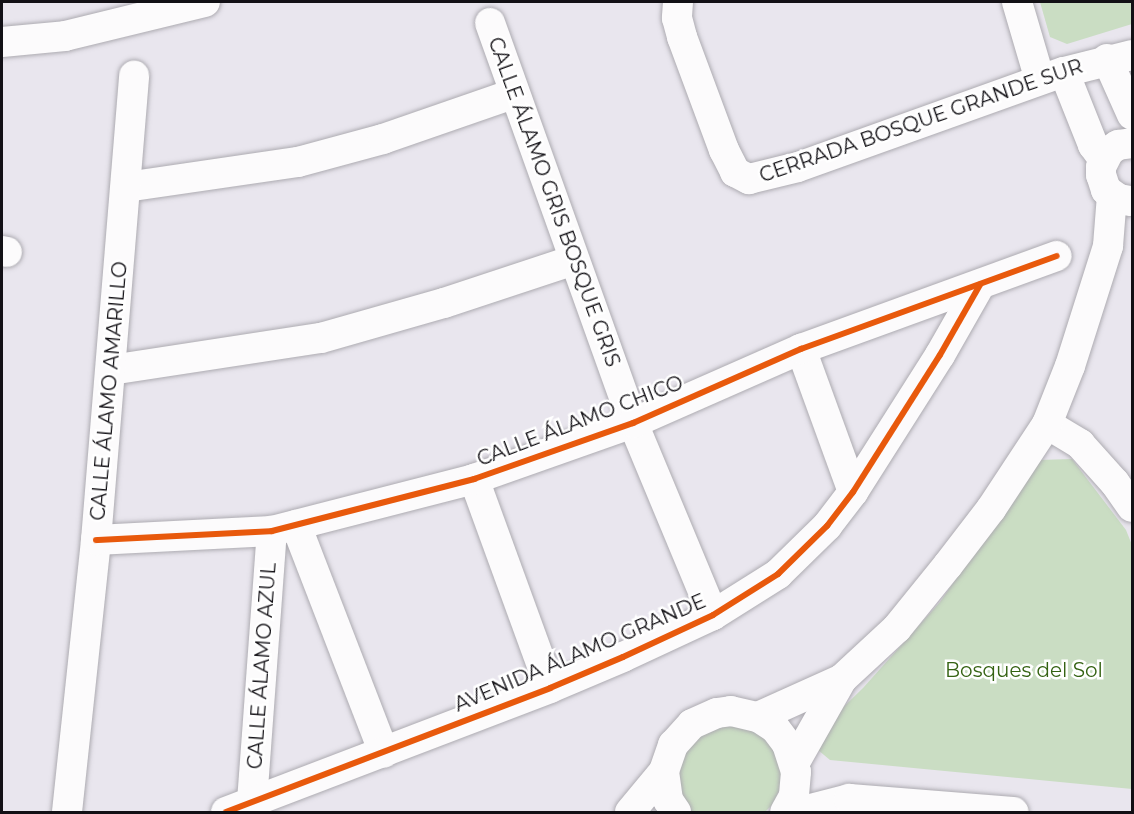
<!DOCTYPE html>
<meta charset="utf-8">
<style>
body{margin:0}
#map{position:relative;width:1134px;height:814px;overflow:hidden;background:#e9e6ee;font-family:Montserrat,sans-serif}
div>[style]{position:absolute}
.green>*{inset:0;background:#caddc3}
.roads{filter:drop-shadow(0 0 2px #adabb1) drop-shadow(0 0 2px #adabb1)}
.minor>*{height:30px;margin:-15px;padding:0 15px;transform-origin:15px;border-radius:15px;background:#fcfbfc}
.cycleway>*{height:6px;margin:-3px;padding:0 3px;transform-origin:3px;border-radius:3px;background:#e8590c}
span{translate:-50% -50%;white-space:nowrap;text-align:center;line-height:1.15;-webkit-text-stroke:5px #fff;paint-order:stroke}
.street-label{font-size:20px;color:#121015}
.park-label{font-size:20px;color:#346212}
.frame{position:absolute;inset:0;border:3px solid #121015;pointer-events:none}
</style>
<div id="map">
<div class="green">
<div style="clip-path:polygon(1040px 2px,1132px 2px,1132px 24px,1067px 44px,1050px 37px)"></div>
<div style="clip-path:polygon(1072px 459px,1126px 530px,1132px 545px,1132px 789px,830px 760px,818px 750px,824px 726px,863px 688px,940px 602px,1038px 460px)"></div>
<div style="clip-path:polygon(740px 721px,770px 739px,782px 771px,780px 789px,772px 805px,765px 812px,692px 812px,682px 801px,676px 785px,680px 750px,690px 736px)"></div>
</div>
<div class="roads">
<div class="minor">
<div style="left:678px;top:2px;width:16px;rotate:94deg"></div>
<div style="left:677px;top:18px;width:20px;rotate:75deg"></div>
<div style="left:682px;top:37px;width:121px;rotate:69.6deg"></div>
<div style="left:724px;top:150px;width:25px;rotate:63deg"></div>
<div style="left:735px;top:172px;width:16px;rotate:27deg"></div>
<div style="left:749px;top:179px;width:50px;rotate:-13.8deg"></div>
<div style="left:798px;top:167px;width:282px;rotate:-19.7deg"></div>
<div style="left:1064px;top:72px;width:70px;rotate:-14deg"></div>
<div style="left:1017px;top:2px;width:81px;rotate:73.6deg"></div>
<div style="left:490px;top:23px;width:425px;rotate:70.3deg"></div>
<div style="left:633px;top:423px;width:208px;rotate:67.4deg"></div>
<div style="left:2px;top:42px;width:63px;rotate:-5.4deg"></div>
<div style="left:65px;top:36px;width:144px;rotate:-13.7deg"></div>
<div style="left:1107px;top:59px;width:61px;rotate:65.9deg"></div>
<div style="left:1064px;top:72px;width:79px;rotate:68.3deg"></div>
<div style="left:1093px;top:145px;width:17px;rotate:54deg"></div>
<div style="left:126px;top:187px;width:174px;rotate:-8.3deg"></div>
<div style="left:298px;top:162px;width:88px;rotate:-15.1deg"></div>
<div style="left:383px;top:139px;width:138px;rotate:-19.1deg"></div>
<div style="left:1130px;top:201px;width:11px;rotate:-170deg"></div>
<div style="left:1119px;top:199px;width:16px;rotate:-145deg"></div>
<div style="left:1106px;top:190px;width:16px;rotate:-108deg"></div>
<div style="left:1101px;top:175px;width:8px;rotate:-90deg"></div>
<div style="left:1101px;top:167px;width:18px;rotate:-63deg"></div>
<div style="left:1109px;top:151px;width:11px;rotate:-34deg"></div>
<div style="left:1118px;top:145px;width:14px;rotate:-8deg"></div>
<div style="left:2px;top:251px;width:5px;rotate:11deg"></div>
<div style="left:801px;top:349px;width:152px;rotate:70deg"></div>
<div style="left:111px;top:370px;width:212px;rotate:-8.7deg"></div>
<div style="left:321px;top:338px;width:128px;rotate:-15.9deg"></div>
<div style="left:444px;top:303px;width:137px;rotate:-18.3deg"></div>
<div style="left:1047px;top:424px;width:39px;rotate:31deg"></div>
<div style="left:1080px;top:444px;width:52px;rotate:48.1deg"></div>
<div style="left:1115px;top:483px;width:29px;rotate:55deg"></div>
<div style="left:474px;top:479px;width:222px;rotate:70deg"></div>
<div style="left:296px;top:525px;width:244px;rotate:68.9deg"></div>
<div style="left:96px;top:540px;width:176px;rotate:-2.9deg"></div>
<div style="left:272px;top:531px;width:209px;rotate:-14.4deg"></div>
<div style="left:474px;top:479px;width:169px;rotate:-19.4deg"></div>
<div style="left:633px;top:423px;width:184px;rotate:-23.8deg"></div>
<div style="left:801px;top:349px;width:272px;rotate:-20deg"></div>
<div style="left:758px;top:717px;width:92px;rotate:-24.3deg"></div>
<div style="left:795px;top:762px;width:95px;rotate:-60.5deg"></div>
<div style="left:842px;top:679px;width:75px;rotate:-42.8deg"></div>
<div style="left:897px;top:628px;width:81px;rotate:-51deg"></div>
<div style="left:948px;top:565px;width:71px;rotate:-52.5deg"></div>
<div style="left:991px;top:509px;width:102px;rotate:-56.6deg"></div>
<div style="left:1047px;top:424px;width:62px;rotate:-68.4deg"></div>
<div style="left:1070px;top:366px;width:126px;rotate:-72.4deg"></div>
<div style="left:1108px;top:246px;width:51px;rotate:-85.5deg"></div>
<div style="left:252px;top:802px;width:272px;rotate:-85.8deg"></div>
<div style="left:67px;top:812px;width:274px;rotate:-83.9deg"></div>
<div style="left:96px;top:540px;width:466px;rotate:-85.3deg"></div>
<div style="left:226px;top:812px;width:347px;rotate:-20.9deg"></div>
<div style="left:550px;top:688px;width:79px;rotate:-23deg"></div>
<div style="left:623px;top:657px;width:99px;rotate:-25deg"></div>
<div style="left:713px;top:615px;width:77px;rotate:-32.2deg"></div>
<div style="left:778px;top:574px;width:69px;rotate:-44.4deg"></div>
<div style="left:827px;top:526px;width:43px;rotate:-52.6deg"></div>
<div style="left:853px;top:492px;width:162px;rotate:-57.6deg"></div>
<div style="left:940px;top:355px;width:81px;rotate:-60.3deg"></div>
<div style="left:630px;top:812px;width:53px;rotate:-50.3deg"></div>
<div style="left:676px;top:812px;width:14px;rotate:-124deg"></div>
<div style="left:668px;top:800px;width:29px;rotate:-98deg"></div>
<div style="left:664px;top:771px;width:28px;rotate:-71deg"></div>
<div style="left:673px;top:745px;width:28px;rotate:-48deg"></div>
<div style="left:692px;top:724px;width:27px;rotate:-24deg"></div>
<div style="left:717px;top:713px;width:14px;rotate:-8deg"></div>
<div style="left:731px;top:711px;width:28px;rotate:13deg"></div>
<div style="left:758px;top:717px;width:20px;rotate:33deg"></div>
<div style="left:775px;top:728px;width:20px;rotate:53deg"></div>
<div style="left:787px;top:744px;width:29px;rotate:72deg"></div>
<div style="left:796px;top:772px;width:24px;rotate:95deg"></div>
<div style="left:794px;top:796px;width:18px;rotate:119deg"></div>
<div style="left:799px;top:812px;width:52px;rotate:-14.6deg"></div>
<div style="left:849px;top:799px;width:165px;rotate:4.5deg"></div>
</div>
</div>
<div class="cycleway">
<div style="left:96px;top:540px;width:176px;rotate:-2.9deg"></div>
<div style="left:272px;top:531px;width:209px;rotate:-14.4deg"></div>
<div style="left:474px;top:479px;width:169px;rotate:-19.4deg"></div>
<div style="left:633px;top:423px;width:184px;rotate:-23.8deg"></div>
<div style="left:801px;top:349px;width:272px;rotate:-20deg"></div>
<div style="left:226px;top:812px;width:347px;rotate:-20.9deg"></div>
<div style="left:550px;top:688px;width:79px;rotate:-23deg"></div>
<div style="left:623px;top:657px;width:99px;rotate:-25deg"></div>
<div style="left:713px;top:615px;width:77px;rotate:-32.2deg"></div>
<div style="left:778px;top:574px;width:69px;rotate:-44.4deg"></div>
<div style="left:827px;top:526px;width:43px;rotate:-52.6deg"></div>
<div style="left:853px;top:492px;width:162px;rotate:-57.6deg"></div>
<div style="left:940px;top:355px;width:81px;rotate:-60.3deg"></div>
</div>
<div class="street-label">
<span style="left:921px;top:121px;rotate:-19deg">CERRADA BOSQUE GRANDE SUR</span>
<span style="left:554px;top:202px;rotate:70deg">CALLE ÁLAMO GRIS BOSQUE GRIS</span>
<span style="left:109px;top:391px;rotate:-85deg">CALLE ÁLAMO AMARILLO</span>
<span style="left:580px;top:421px;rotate:-21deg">CALLE ÁLAMO CHICO</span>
<span style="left:580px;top:653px;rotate:-23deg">AVENIDA ÁLAMO GRANDE</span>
<span style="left:262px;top:666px;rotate:-86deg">CALLE ÁLAMO AZUL</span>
</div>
<div class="park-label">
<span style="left:1024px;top:670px">Bosques del Sol</span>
</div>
<div class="frame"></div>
</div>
